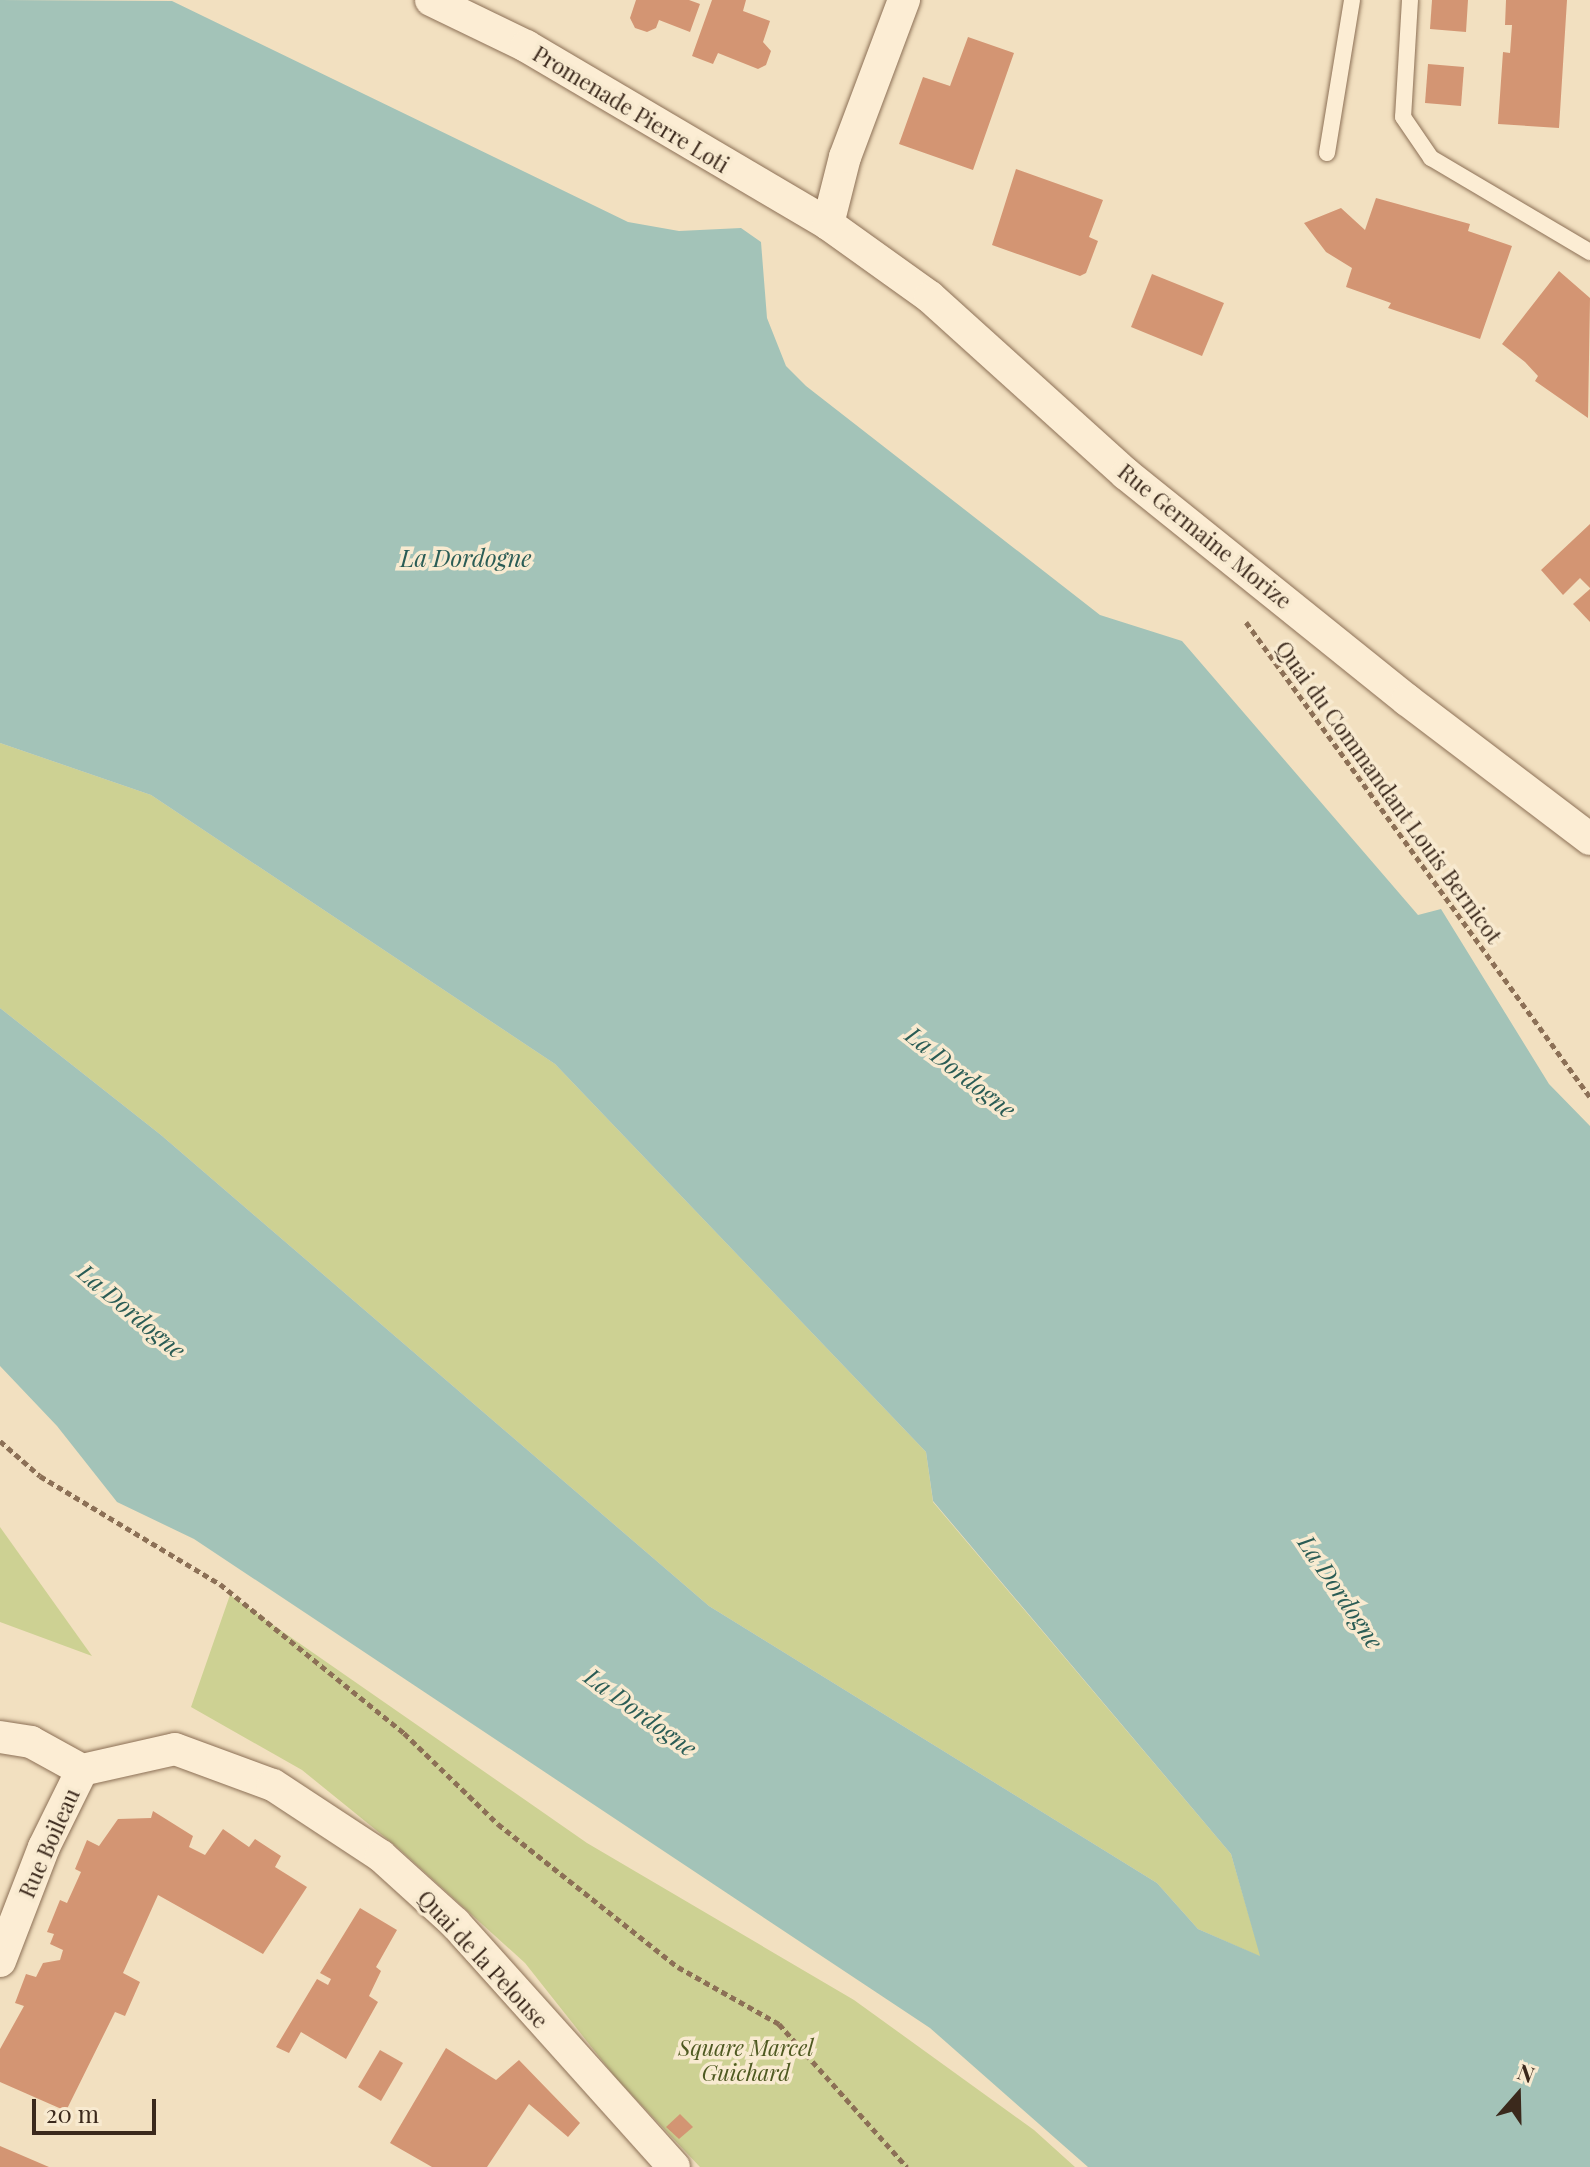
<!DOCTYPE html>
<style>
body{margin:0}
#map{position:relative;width:1590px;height:2167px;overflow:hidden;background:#f2e0c0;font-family:"Playfair Display",serif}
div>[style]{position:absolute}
.green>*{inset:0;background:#cdd193}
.water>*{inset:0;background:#a3c3b8}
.building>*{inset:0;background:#d39573}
.path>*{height:5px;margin-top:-2.5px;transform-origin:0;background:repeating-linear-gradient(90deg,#8c7056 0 6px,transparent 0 10px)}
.roads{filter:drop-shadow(0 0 2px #8c7056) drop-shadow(0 0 2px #8c7056)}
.lane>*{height:16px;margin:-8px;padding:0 8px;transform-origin:8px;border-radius:8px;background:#fcedd4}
.street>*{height:32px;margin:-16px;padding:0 16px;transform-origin:16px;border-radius:16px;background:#fcedd4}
span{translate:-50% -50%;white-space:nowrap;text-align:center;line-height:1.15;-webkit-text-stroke:7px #f8ead0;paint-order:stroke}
.street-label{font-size:22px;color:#3b291c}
.park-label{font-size:22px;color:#4e5921;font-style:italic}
.water-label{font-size:24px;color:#2a5c55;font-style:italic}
.north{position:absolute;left:1478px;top:2055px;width:80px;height:80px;-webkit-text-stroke:6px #f8ead0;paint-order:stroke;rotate:20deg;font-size:22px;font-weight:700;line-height:32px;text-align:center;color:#3b291c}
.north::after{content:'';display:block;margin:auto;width:28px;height:36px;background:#3b291c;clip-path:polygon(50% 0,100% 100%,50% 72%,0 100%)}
.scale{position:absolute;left:32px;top:2099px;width:124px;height:36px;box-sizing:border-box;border:4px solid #3b291c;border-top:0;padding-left:10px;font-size:24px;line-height:28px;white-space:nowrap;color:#3b291c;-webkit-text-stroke:6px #f8ead0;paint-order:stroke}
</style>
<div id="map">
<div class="green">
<div style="clip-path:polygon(0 743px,151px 795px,555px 1064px,926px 1452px,933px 1502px,1231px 1854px,1261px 1957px,1198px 1929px,1157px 1883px,709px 1606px,161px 1135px,0 1008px)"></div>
<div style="clip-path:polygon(0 1527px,92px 1656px,0 1622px)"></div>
<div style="clip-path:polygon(230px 1595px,587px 1843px,854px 2000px,1034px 2130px,1075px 2167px,700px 2167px,616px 2078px,525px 1963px,397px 1847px,302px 1770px,191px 1707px)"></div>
</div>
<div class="water">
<div style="clip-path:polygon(0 0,172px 1px,628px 222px,679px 231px,741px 228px,761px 242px,767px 318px,786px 366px,806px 386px,1100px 615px,1182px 641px,1418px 915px,1441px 909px,1549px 1084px,1590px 1126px,1590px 2167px,1088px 2167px,930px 2028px,194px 1539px,117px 1502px,57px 1426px,0 1366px,0 1008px,161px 1135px,709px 1606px,1157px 1883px,1198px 1929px,1260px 1956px,1231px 1854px,933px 1501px,926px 1452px,555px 1064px,151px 795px,0 743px)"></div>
</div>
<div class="building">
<div style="clip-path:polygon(636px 0,689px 0,700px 4px,690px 32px,659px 20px,656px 28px,647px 32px,635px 28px,630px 18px)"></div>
<div style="clip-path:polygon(712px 0,746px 0,743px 11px,770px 21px,763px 42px,771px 51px,766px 65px,758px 69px,718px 53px,713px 64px,692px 56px)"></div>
<div style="clip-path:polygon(1432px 0,1468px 0,1466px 32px,1430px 29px)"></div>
<div style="clip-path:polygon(1506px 0,1567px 0,1559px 128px,1498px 124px,1503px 52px,1510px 53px,1512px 25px,1505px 25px)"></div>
<div style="clip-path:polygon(968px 37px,1014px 53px,973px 170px,899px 144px,923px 77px,950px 86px)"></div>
<div style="clip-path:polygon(1428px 64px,1464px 67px,1461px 106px,1425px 103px)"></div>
<div style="clip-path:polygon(1016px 169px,1103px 200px,1089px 237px,1098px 241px,1086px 273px,1080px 276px,992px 245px)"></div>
<div style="clip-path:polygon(1376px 198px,1470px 224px,1468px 231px,1512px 246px,1480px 339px,1388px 308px,1391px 303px,1346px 287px,1352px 268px,1326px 252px,1304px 223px,1341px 208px,1365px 230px)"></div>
<div style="clip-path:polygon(1559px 271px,1590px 298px,1588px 418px,1535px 381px,1538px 376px,1525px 362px,1502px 344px)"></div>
<div style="clip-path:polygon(1152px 274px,1224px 303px,1202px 356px,1131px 327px)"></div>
<div style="clip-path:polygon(1590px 524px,1590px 588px,1580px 578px,1563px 595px,1541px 570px)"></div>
<div style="clip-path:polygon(1590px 589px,1590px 622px,1573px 604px)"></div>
<div style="clip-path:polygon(153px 1811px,193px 1836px,189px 1847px,205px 1855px,223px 1829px,249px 1847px,255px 1839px,281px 1856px,275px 1867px,307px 1887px,263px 1954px,158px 1895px,123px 1973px,140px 1982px,125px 2016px,115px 2012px,66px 2111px,0 2082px,0 2049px,24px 2006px,15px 2003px,26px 1974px,36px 1977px,43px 1963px,60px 1960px,63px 1950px,50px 1944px,54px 1934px,47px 1932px,60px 1900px,67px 1903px,81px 1872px,75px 1869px,87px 1840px,99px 1846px,118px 1819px,151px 1818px)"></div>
<div style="clip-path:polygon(360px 1908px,397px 1930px,376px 1967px,381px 1971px,369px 1996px,378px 2002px,346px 2059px,301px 2032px,289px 2053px,276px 2047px,317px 1979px,328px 1985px,331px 1979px,320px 1973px)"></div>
<div style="clip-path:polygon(446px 2048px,496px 2080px,519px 2060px,580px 2123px,568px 2137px,529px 2104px,487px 2167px,432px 2167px,390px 2143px)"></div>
<div style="clip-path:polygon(380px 2050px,403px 2063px,381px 2101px,358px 2087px)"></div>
<div style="clip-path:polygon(680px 2114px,693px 2127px,679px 2139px,666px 2127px)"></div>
<div style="clip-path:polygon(0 2146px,49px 2167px,0 2167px)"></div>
</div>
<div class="path">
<div style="left:1246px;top:622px;width:586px;rotate:54.09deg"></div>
<div style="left:0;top:1441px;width:53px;rotate:41.2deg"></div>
<div style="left:40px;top:1476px;width:210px;rotate:31deg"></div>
<div style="left:220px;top:1584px;width:237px;rotate:39deg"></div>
<div style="left:404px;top:1733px;width:131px;rotate:44.1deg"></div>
<div style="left:498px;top:1824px;width:230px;rotate:38.5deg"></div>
<div style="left:678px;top:1967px;width:116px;rotate:29.4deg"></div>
<div style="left:779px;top:2024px;width:192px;rotate:48.2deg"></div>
</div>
<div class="roads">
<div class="lane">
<div style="left:1410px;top:0;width:117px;rotate:93.4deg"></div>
<div style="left:1403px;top:117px;width:50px;rotate:55.7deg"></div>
<div style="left:1431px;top:158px;width:185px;rotate:30.6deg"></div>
<div style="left:1327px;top:153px;width:155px;rotate:-80.7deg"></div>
</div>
<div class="street">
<div style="left:431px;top:0;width:106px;rotate:25.8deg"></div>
<div style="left:526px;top:46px;width:351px;rotate:30.5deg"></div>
<div style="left:828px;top:224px;width:125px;rotate:35.6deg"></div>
<div style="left:930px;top:297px;width:264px;rotate:42.1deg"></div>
<div style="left:1126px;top:474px;width:361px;rotate:38.8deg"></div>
<div style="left:1407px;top:700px;width:230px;rotate:37.2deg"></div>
<div style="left:828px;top:224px;width:69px;rotate:-75.8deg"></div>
<div style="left:845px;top:157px;width:168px;rotate:-69.4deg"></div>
<div style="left:0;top:1737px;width:31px;rotate:9deg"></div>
<div style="left:31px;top:1742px;width:58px;rotate:28.8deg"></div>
<div style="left:82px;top:1770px;width:95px;rotate:-12.7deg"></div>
<div style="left:175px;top:1749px;width:104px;rotate:20.2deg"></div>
<div style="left:273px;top:1785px;width:129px;rotate:33.3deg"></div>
<div style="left:381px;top:1856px;width:100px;rotate:42.2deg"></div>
<div style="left:455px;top:1923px;width:328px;rotate:48.1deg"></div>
<div style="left:0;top:1961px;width:122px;rotate:-68.9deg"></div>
<div style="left:44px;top:1847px;width:86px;rotate:-63.7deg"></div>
</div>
</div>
<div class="street-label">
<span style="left:631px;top:109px;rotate:31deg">Promenade Pierre Loti</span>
<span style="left:1205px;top:536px;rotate:39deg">Rue Germaine Morize</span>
<span style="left:1389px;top:792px;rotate:54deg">Quai du Commandant Louis Bernicot</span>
<span style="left:49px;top:1843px;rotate:-66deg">Rue Boileau</span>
<span style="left:483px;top:1959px;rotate:47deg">Quai de la Pelouse</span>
</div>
<div class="park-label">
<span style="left:746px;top:2060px">Square Marcel<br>Guichard</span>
</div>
<div class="water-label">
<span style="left:466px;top:558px">La Dordogne</span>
<span style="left:961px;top:1072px;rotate:38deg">La Dordogne</span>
<span style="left:132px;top:1311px;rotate:40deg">La Dordogne</span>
<span style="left:1341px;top:1592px;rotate:56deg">La Dordogne</span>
<span style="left:641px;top:1712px;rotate:36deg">La Dordogne</span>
</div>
<div class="north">N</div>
<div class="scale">20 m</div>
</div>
